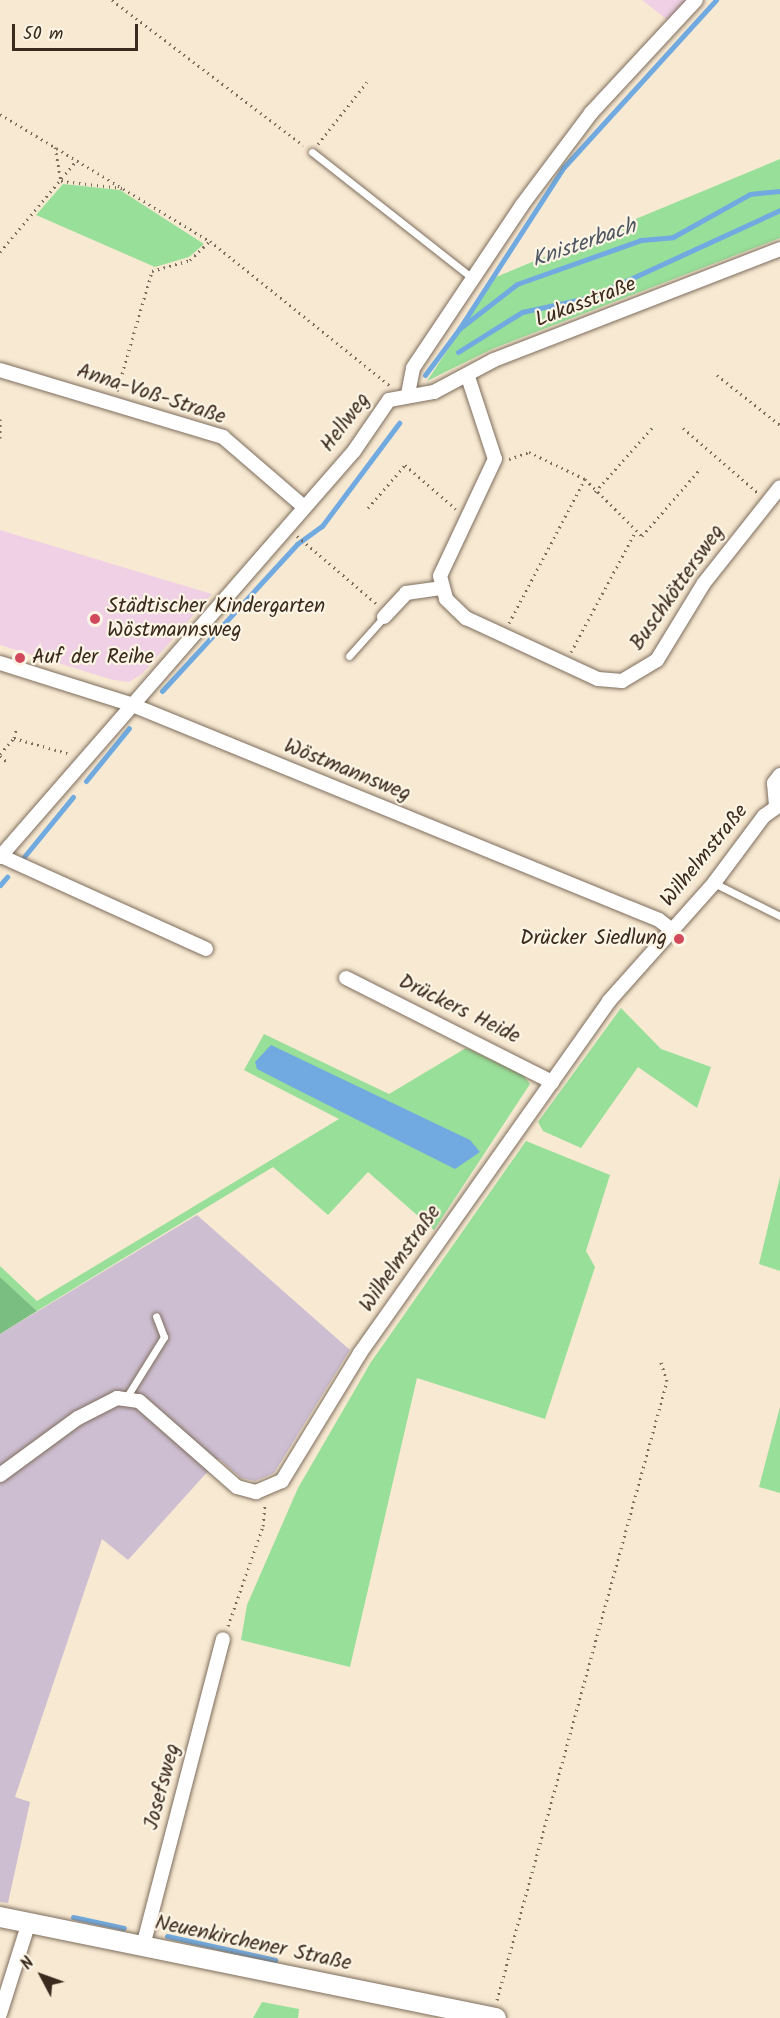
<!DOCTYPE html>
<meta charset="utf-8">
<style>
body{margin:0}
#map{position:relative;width:780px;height:2018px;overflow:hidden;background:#f8e9d2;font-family:Kalam,sans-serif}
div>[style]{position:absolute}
.built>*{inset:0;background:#f0d0e5}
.industrial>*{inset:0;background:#cebed2}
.green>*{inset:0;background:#98df99}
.forest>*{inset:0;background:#7abe81}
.water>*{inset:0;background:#70aae0}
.stream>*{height:5px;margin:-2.5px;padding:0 2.5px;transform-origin:2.5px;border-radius:2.5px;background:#70aae0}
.path>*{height:3px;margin-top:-1.5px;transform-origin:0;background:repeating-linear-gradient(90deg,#7d6d5d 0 1.5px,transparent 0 6px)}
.roads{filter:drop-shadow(0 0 2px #7d6d5d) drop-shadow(0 0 2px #7d6d5d)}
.service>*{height:7px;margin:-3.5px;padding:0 3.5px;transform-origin:3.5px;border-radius:3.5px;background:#fff}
.minor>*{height:14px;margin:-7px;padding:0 7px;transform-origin:7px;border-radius:7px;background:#fff}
.secondary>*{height:20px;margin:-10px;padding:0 10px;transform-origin:10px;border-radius:10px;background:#fff}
.dots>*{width:16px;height:16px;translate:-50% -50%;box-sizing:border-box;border:3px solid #fcf5e5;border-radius:50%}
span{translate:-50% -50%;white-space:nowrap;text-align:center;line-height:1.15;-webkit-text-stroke:4.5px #fcf5e5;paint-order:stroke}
.street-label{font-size:21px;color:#3b2a1e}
.poi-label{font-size:21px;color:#3b2a1e}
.left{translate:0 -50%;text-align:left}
.right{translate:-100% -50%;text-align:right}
.water-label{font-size:22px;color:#4e5762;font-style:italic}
.north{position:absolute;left:12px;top:1946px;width:60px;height:60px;-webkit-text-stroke:4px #fcf5e5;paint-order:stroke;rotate:311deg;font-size:16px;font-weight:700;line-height:24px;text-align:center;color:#3b2a1e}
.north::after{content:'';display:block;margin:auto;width:21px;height:27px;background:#3b2a1e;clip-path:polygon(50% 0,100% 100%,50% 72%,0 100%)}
.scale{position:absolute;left:12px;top:24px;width:126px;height:27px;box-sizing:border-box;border:3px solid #3b2a1e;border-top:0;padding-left:8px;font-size:18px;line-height:21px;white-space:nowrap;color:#3b2a1e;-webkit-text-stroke:4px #fcf5e5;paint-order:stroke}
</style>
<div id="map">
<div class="built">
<div style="clip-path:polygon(642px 0,688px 0,669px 21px)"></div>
<div style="clip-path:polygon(0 530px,162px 579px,212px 594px,142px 674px,129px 682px,113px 680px,0 645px)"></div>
</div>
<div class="industrial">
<div style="clip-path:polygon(197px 1215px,350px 1350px,274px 1473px,255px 1481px,241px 1478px,219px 1459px,128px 1560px,102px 1539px,15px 1797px,30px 1802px,8px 1903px,0 1902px,0 1334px)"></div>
</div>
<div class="green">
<div style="clip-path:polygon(780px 159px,780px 238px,492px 349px,427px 381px,496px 277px)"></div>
<div style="clip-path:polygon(63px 184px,120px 190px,204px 244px,189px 257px,155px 267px,36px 215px)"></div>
<div style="clip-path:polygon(621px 1008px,661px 1049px,711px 1067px,697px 1108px,638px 1067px,581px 1148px,543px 1131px,538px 1122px)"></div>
<div style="clip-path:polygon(264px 1034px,389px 1094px,466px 1048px,522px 1074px,530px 1084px,434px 1230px,368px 1172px,328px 1215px,273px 1167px,37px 1311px,0 1277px,0 1266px,37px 1301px,339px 1119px,244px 1070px)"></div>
<div style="clip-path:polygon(526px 1141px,610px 1175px,586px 1251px,595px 1267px,545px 1419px,417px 1378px,350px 1667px,241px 1640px,247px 1605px,298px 1488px,371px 1362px)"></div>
<div style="clip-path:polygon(780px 1177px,780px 1271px,759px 1264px)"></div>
<div style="clip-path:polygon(780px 1407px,780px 1493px,759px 1487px)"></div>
<div style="clip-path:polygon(262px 2002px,299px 2009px,298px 2018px,253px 2018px)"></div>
</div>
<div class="forest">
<div style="clip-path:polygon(0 1277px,37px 1311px,0 1334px)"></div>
</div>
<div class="water">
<div style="clip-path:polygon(271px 1045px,470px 1140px,480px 1152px,455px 1169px,294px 1088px,257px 1069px,255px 1062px)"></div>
</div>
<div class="stream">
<div style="left:459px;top:329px;width:193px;rotate:-57.1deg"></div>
<div style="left:564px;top:167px;width:226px;rotate:-47.7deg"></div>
<div style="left:458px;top:352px;width:75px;rotate:-32deg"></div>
<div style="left:522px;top:312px;width:71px;rotate:-12.3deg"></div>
<div style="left:591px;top:297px;width:208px;rotate:-24.7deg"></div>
<div style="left:425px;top:375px;width:57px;rotate:-53.5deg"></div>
<div style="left:459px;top:329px;width:73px;rotate:-37.8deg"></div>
<div style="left:517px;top:284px;width:132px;rotate:-19.5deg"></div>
<div style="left:641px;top:240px;width:32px;rotate:-5deg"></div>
<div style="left:673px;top:237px;width:88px;rotate:-29.2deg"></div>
<div style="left:750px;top:194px;width:30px;rotate:-6deg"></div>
<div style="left:162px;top:691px;width:200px;rotate:-47.4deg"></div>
<div style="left:297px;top:544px;width:31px;rotate:-36deg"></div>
<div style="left:322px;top:526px;width:129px;rotate:-53.2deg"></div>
<div style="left:86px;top:781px;width:68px;rotate:-50.9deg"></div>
<div style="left:23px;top:858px;width:79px;rotate:-50.7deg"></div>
<div style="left:0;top:885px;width:11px;rotate:-49deg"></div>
<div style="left:73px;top:1917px;width:52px;rotate:12.2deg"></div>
<div style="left:167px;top:1936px;width:111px;rotate:12.5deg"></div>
</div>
<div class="path">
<div style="left:112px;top:0;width:240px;rotate:37.2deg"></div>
<div style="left:0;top:114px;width:245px;rotate:31.2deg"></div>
<div style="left:210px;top:241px;width:230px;rotate:38.8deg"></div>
<div style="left:318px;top:144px;width:79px;rotate:-51.7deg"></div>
<div style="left:55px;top:147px;width:35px;rotate:80deg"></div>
<div style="left:61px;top:181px;width:62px;rotate:6.4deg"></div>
<div style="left:0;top:252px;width:120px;rotate:-50.1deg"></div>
<div style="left:717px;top:375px;width:80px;rotate:38.4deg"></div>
<div style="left:117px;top:391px;width:125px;rotate:-73.7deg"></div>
<div style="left:152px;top:271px;width:40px;rotate:-16deg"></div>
<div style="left:190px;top:260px;width:28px;rotate:-44deg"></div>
<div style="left:0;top:419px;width:19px;rotate:90deg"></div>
<div style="left:683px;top:428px;width:98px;rotate:40.9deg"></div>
<div style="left:509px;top:459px;width:21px;rotate:-19deg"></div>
<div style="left:529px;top:452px;width:62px;rotate:25.7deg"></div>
<div style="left:585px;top:479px;width:81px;rotate:45deg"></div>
<div style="left:642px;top:536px;width:90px;rotate:-49.1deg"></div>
<div style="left:595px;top:492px;width:87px;rotate:-48.3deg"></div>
<div style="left:368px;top:508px;width:57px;rotate:-49.3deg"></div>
<div style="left:405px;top:465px;width:67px;rotate:40.8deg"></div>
<div style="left:297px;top:536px;width:105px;rotate:40.4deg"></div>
<div style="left:509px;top:623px;width:163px;rotate:-62.2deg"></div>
<div style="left:571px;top:652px;width:137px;rotate:-61.8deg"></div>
<div style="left:14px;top:738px;width:8px;rotate:-76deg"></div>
<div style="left:0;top:754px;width:21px;rotate:-49deg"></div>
<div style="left:14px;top:738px;width:58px;rotate:15.9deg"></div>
<div style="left:0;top:756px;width:9px;rotate:41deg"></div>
<div style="left:228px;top:1626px;width:106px;rotate:-70.7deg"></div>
<div style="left:263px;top:1526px;width:22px;rotate:-85deg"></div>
<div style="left:497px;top:2000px;width:642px;rotate:-74.64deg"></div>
<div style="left:667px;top:1381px;width:22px;rotate:-108deg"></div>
</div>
<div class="roads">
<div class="service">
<div style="left:312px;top:152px;width:204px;rotate:38.2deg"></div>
<div style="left:349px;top:656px;width:52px;rotate:-48.1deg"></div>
<div style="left:714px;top:883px;width:74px;rotate:26.6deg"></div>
<div style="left:126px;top:1398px;width:72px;rotate:-58.1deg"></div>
<div style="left:164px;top:1337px;width:22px;rotate:-111deg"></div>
</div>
<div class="minor">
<div style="left:0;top:370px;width:233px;rotate:16.7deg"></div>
<div style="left:223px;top:437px;width:107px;rotate:40.8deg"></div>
<div style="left:468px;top:377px;width:86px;rotate:71.8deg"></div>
<div style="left:495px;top:459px;width:129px;rotate:115.2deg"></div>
<div style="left:440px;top:576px;width:24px;rotate:75deg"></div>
<div style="left:446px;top:599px;width:28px;rotate:44deg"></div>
<div style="left:466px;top:618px;width:145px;rotate:24.8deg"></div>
<div style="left:598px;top:679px;width:24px;rotate:5deg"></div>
<div style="left:622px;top:681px;width:41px;rotate:-31deg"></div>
<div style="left:657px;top:660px;width:90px;rotate:-58.6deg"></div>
<div style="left:704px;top:583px;width:122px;rotate:-51.6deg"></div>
<div style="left:408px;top:394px;width:26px;rotate:-79deg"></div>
<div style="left:413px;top:368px;width:196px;rotate:-56.2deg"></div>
<div style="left:522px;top:205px;width:115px;rotate:-53.1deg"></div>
<div style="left:591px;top:113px;width:154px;rotate:-47.1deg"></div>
<div style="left:384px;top:617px;width:33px;rotate:-47deg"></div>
<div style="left:406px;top:593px;width:35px;rotate:-8deg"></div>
<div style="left:0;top:663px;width:136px;rotate:17.5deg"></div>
<div style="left:130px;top:704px;width:571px;rotate:22.21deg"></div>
<div style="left:659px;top:920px;width:16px;rotate:38deg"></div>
<div style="left:776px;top:806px;width:23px;rotate:-95deg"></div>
<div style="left:774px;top:783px;width:10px;rotate:-53deg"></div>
<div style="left:1px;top:856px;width:225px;rotate:24.4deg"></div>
<div style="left:0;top:857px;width:539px;rotate:-48.91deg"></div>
<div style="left:354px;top:451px;width:62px;rotate:-55.5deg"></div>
<div style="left:389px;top:400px;width:46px;rotate:-10.1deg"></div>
<div style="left:434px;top:392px;width:68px;rotate:-28.1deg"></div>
<div style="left:494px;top:360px;width:307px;rotate:-21.2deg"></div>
<div style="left:346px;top:978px;width:231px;rotate:26.8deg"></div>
<div style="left:0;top:1475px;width:97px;rotate:-36.2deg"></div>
<div style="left:78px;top:1418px;width:44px;rotate:-27.1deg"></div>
<div style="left:117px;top:1398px;width:22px;rotate:8deg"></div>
<div style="left:139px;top:1401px;width:130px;rotate:41.3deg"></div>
<div style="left:237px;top:1487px;width:20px;rotate:15deg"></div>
<div style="left:256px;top:1492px;width:28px;rotate:-23deg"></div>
<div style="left:282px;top:1481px;width:150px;rotate:-58.6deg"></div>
<div style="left:360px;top:1353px;width:431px;rotate:-54.7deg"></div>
<div style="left:609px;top:1001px;width:158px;rotate:-48.3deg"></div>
<div style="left:714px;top:883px;width:84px;rotate:-53.3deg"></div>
<div style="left:764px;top:816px;width:19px;rotate:-35deg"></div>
<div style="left:143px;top:1946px;width:317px;rotate:-75.4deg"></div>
<div style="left:0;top:2014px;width:96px;rotate:-72.5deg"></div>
</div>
<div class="secondary">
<div style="left:0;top:1917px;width:506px;rotate:11.51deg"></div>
</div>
</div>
<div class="dots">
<div style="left:95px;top:619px;background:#d1495b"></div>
<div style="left:20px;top:658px;background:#d1495b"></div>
<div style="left:679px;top:939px;background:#d1495b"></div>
</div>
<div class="street-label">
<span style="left:586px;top:303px;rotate:-21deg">Lukasstraße</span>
<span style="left:151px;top:395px;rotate:18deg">Anna-Voß-Straße</span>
<span style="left:346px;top:423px;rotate:-53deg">Hellweg</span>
<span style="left:678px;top:588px;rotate:-55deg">Buschköttersweg</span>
<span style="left:347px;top:771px;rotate:22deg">Wöstmannsweg</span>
<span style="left:705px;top:856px;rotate:-51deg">Wilhelmstraße</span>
<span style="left:459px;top:1010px;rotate:26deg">Drückers Heide</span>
<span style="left:401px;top:1259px;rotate:-55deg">Wilhelmstraße</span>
<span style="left:163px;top:1787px;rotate:-75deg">Josefsweg</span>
<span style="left:253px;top:1944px;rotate:12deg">Neuenkirchener Straße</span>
</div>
<div class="poi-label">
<span class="left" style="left:107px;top:619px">Städtischer Kindergarten<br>Wöstmannsweg</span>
<span class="left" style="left:32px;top:658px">Auf der Reihe</span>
<span class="right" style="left:667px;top:939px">Drücker Siedlung</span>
</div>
<div class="water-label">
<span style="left:584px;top:244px;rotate:-19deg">Knisterbach</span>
</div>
<div class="north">N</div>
<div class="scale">50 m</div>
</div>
